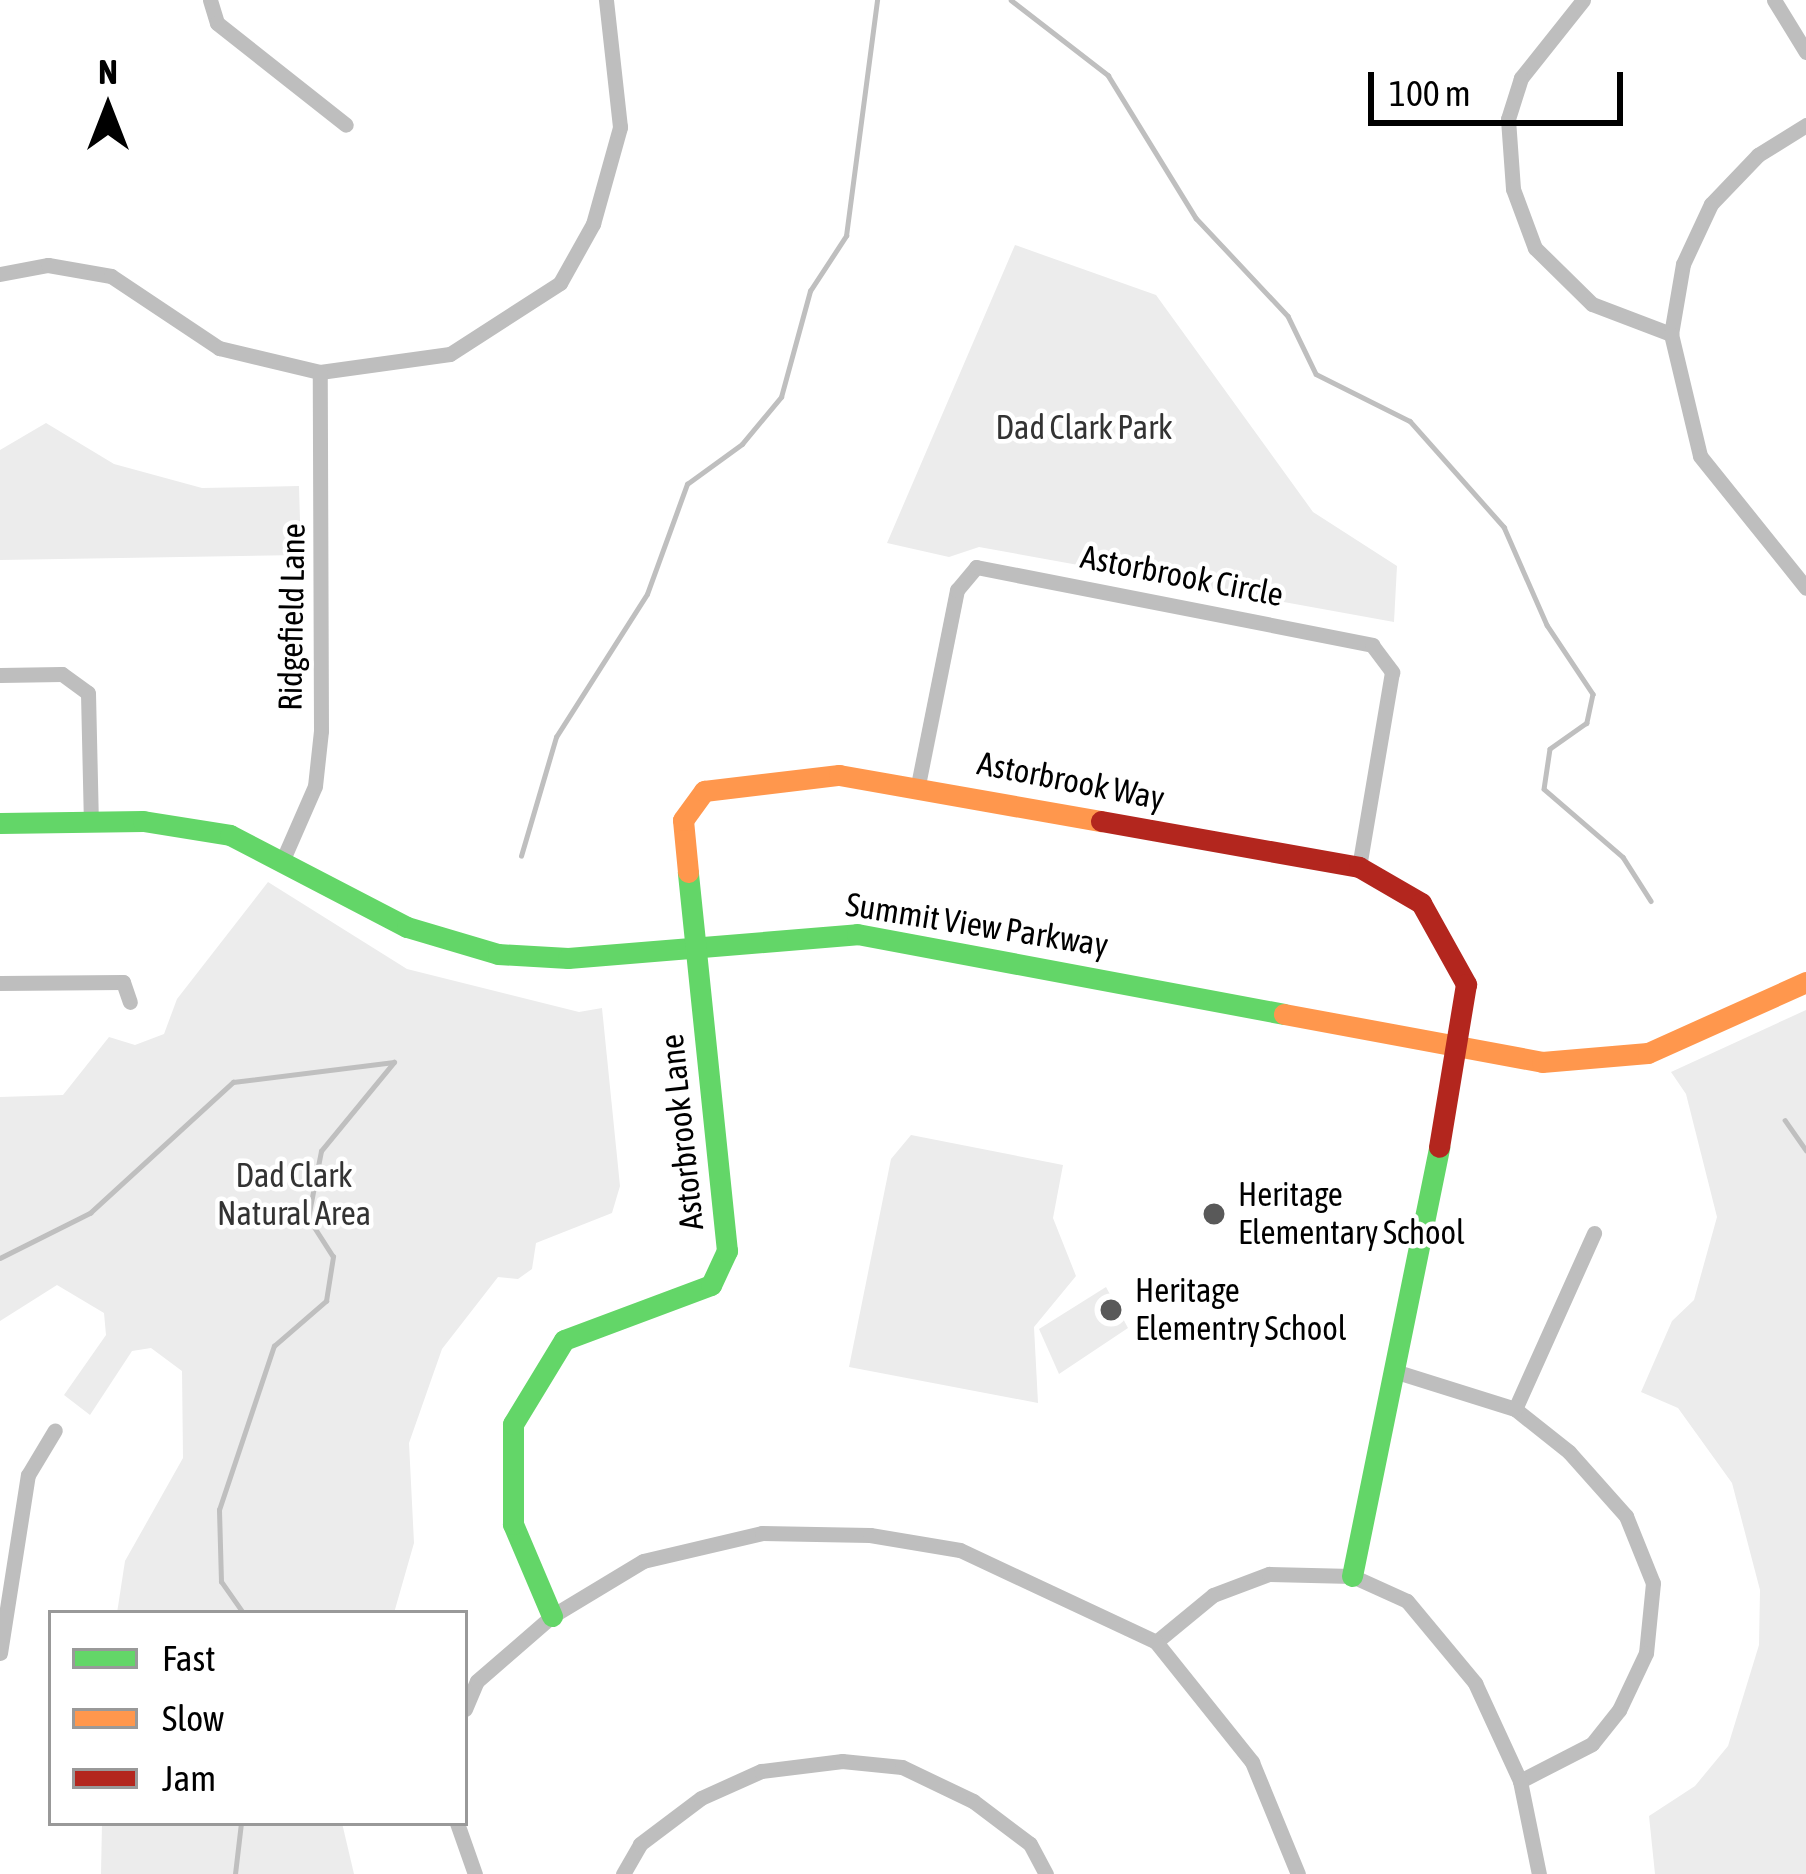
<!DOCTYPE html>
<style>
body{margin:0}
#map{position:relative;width:1806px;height:1874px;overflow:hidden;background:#fff;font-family:"Asap Condensed",sans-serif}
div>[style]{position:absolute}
.green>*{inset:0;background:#ececec}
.stream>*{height:4.5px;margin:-2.25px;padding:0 2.25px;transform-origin:2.25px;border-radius:2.25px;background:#bfbfbf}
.street>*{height:15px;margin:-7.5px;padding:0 7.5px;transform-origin:7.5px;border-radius:7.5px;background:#bebebe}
.fast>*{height:21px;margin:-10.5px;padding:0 10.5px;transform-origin:10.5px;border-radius:10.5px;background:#63d668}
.slow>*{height:21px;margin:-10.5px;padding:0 10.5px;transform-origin:10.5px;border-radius:10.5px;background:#ff974d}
.jam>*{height:21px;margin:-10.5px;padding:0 10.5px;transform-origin:10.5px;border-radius:10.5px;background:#b3261e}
.dots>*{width:33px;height:33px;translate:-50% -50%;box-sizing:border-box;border:6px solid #fff;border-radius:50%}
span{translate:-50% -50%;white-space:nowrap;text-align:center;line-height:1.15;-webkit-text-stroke:9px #fff;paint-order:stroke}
.park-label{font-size:33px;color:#333}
.street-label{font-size:33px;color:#000}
.poi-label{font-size:33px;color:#000}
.left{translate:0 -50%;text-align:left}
.legend{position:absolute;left:48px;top:1610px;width:420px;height:216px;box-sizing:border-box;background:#fff;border:3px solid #999;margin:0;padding:15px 21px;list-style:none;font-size:36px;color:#000}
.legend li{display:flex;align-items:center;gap:24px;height:60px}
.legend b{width:60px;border:3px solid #999}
.north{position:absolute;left:48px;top:48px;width:120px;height:120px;-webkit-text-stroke:9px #fff;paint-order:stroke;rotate:0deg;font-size:33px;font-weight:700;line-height:48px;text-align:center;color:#000}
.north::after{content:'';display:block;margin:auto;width:42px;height:54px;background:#000;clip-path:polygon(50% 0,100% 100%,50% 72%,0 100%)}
.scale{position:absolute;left:1368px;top:72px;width:255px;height:54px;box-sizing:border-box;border:6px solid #000;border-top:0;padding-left:15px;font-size:36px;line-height:42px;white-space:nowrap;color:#000;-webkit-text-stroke:9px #fff;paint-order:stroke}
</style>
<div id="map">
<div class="green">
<div style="clip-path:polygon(1015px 245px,1156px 295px,1313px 512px,1397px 566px,1394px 622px,979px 547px,949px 557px,887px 543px)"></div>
<div style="clip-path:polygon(46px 423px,114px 464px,202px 488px,299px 486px,301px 555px,0 560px,0 450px)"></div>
<div style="clip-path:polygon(268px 882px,407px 969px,579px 1012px,602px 1008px,620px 1186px,612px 1213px,536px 1243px,532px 1269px,518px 1279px,498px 1277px,442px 1349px,409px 1443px,414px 1543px,394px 1613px,117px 1613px,125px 1561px,183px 1458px,182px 1371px,151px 1348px,132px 1351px,90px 1415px,64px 1395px,106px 1335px,104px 1313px,57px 1285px,0 1321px,0 1097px,63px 1095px,109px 1037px,135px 1045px,164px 1034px,177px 999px)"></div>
<div style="clip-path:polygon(1806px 1010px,1806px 1874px,1655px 1874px,1649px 1816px,1695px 1786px,1728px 1746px,1759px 1645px,1760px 1590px,1732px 1483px,1678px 1408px,1641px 1392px,1672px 1321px,1694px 1300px,1717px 1217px,1686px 1094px,1671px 1072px)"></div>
<div style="clip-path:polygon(911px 1135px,1063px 1165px,1053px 1218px,1076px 1276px,1034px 1327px,1038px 1403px,849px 1367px,891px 1159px)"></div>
<div style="clip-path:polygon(1106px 1287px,1128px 1328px,1059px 1374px,1039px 1329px)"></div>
<div style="clip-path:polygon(102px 1823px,342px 1823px,354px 1874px,101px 1874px)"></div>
</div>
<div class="stream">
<div style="left:1011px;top:0;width:123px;rotate:37.7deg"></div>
<div style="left:1108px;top:75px;width:168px;rotate:58.4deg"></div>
<div style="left:1196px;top:218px;width:134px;rotate:46.8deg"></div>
<div style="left:1288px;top:316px;width:64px;rotate:64.2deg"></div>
<div style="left:1316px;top:374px;width:105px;rotate:26.6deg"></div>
<div style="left:1410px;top:421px;width:142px;rotate:48.4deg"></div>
<div style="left:1504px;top:527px;width:107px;rotate:66.3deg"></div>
<div style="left:1547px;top:625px;width:83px;rotate:56.3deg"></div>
<div style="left:1593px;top:694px;width:30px;rotate:102deg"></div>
<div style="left:1587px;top:723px;width:45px;rotate:144.9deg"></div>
<div style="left:1550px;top:749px;width:40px;rotate:98.5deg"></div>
<div style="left:1544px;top:789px;width:104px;rotate:40.7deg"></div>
<div style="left:1623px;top:857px;width:52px;rotate:57.5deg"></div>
<div style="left:521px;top:856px;width:124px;rotate:-73.6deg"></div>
<div style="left:556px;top:737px;width:169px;rotate:-57.5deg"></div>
<div style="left:647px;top:594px;width:117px;rotate:-70deg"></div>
<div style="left:687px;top:484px;width:68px;rotate:-36deg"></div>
<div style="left:742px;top:444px;width:61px;rotate:-50.3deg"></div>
<div style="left:781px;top:397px;width:110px;rotate:-74.7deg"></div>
<div style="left:810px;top:291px;width:66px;rotate:-56.8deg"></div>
<div style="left:846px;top:236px;width:238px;rotate:-82.5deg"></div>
<div style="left:1785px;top:1120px;width:37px;rotate:55deg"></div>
<div style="left:0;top:1258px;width:101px;rotate:-26.6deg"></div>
<div style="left:90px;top:1213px;width:194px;rotate:-42.5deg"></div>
<div style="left:233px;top:1082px;width:162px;rotate:-7.1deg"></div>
<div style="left:243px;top:1613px;width:38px;rotate:-125deg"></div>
<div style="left:221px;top:1582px;width:72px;rotate:-91.6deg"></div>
<div style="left:219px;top:1510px;width:173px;rotate:-71.5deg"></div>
<div style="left:274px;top:1346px;width:69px;rotate:-40.9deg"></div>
<div style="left:326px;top:1301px;width:45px;rotate:-81deg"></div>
<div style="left:333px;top:1257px;width:46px;rotate:-122.7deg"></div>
<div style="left:308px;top:1218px;width:68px;rotate:-79deg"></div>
<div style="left:321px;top:1151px;width:115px;rotate:-50.6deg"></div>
<div style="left:235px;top:1874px;width:51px;rotate:-83.3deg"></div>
</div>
<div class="street">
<div style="left:210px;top:0;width:24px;rotate:73deg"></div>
<div style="left:217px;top:23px;width:164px;rotate:38.3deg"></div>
<div style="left:1583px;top:0;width:100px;rotate:128.5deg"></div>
<div style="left:1521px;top:78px;width:43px;rotate:107.6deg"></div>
<div style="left:1508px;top:119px;width:70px;rotate:85.9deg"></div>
<div style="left:1513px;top:189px;width:63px;rotate:69.6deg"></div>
<div style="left:1535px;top:248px;width:80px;rotate:44.5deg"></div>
<div style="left:1592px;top:304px;width:85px;rotate:20.8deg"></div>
<div style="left:1774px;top:0;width:61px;rotate:58.4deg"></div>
<div style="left:1806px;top:125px;width:57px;rotate:148deg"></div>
<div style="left:1758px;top:155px;width:68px;rotate:133.8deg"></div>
<div style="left:1711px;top:204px;width:66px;rotate:115deg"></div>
<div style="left:1683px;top:264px;width:71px;rotate:99.7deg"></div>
<div style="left:1671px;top:334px;width:125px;rotate:76.6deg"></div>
<div style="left:1700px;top:456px;width:169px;rotate:51.2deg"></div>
<div style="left:0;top:274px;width:49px;rotate:-10.6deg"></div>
<div style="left:48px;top:265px;width:64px;rotate:9.9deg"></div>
<div style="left:111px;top:276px;width:130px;rotate:33.7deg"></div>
<div style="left:219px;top:348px;width:104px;rotate:13.4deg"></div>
<div style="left:320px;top:372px;width:131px;rotate:-7.9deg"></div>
<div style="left:450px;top:354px;width:131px;rotate:-32.8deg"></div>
<div style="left:560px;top:283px;width:68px;rotate:-60.8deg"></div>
<div style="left:593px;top:224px;width:101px;rotate:-74.4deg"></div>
<div style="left:620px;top:127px;width:128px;rotate:-96.3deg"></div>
<div style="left:0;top:675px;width:62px;rotate:-0.9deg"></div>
<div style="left:62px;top:674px;width:32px;rotate:36deg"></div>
<div style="left:88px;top:693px;width:129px;rotate:88.7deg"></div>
<div style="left:918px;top:785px;width:199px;rotate:-78.7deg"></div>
<div style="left:957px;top:590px;width:30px;rotate:-50deg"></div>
<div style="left:976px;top:567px;width:404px;rotate:11.1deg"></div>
<div style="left:1372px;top:645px;width:34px;rotate:53deg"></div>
<div style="left:1392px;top:672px;width:198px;rotate:99.6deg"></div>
<div style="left:284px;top:857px;width:77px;rotate:-66.4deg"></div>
<div style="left:315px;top:786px;width:55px;rotate:-83.8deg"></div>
<div style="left:321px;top:731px;width:359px;rotate:-90.2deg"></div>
<div style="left:0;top:983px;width:123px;rotate:-0.5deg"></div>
<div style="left:123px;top:982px;width:21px;rotate:71deg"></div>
<div style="left:1394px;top:1371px;width:127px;rotate:17.4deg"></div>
<div style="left:1515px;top:1409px;width:69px;rotate:38.5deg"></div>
<div style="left:1569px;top:1452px;width:86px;rotate:48.3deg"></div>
<div style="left:1626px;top:1516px;width:72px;rotate:68.1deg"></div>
<div style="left:1653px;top:1583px;width:70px;rotate:95.7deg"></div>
<div style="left:1646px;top:1653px;width:63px;rotate:115.3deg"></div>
<div style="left:1619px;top:1710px;width:43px;rotate:128.5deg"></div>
<div style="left:1592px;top:1744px;width:81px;rotate:152.8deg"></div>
<div style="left:1515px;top:1409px;width:193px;rotate:-65.8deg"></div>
<div style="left:1156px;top:1642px;width:74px;rotate:-39.5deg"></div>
<div style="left:1213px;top:1595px;width:60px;rotate:-20.6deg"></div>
<div style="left:1269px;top:1574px;width:83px;rotate:1.4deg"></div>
<div style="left:1352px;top:1576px;width:60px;rotate:24.4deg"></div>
<div style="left:1407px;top:1601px;width:107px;rotate:50.3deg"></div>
<div style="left:1475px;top:1683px;width:108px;rotate:65.3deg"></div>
<div style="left:1520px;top:1781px;width:95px;rotate:78.5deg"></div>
<div style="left:0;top:1653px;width:180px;rotate:-81.1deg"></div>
<div style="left:28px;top:1475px;width:52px;rotate:-59deg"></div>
<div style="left:465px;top:1709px;width:30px;rotate:-67deg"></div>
<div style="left:477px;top:1681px;width:99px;rotate:-40.9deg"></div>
<div style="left:552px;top:1616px;width:106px;rotate:-31.1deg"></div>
<div style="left:643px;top:1561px;width:122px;rotate:-13.2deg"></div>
<div style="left:762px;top:1533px;width:108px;rotate:1.1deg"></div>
<div style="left:870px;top:1535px;width:91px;rotate:9.5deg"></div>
<div style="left:960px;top:1550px;width:217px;rotate:25.1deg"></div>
<div style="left:1156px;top:1642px;width:154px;rotate:51.3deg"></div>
<div style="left:1252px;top:1762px;width:121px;rotate:67.7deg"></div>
<div style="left:457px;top:1823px;width:54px;rotate:70.6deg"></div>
<div style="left:623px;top:1874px;width:34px;rotate:-60deg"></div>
<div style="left:640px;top:1844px;width:76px;rotate:-37deg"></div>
<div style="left:701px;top:1798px;width:66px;rotate:-24.2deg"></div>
<div style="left:761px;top:1771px;width:82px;rotate:-7deg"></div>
<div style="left:842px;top:1761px;width:60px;rotate:5.7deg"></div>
<div style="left:902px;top:1767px;width:79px;rotate:25.6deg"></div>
<div style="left:973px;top:1801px;width:71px;rotate:37deg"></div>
<div style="left:1030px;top:1844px;width:34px;rotate:62deg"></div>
</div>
<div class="fast">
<div style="left:0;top:823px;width:143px;rotate:-0.8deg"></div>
<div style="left:143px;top:821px;width:88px;rotate:9.1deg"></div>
<div style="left:230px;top:835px;width:199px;rotate:27.5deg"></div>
<div style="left:407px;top:927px;width:95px;rotate:16.5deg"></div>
<div style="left:498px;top:954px;width:70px;rotate:3.3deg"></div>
<div style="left:568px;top:958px;width:290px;rotate:-4.7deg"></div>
<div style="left:857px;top:934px;width:434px;rotate:10.6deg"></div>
<div style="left:1352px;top:1576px;width:438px;rotate:-78.5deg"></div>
<div style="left:552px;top:1616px;width:100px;rotate:-113deg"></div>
<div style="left:513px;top:1524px;width:100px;rotate:-90deg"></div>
<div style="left:513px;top:1424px;width:98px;rotate:-58.7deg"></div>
<div style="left:564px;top:1340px;width:157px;rotate:-20.5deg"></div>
<div style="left:711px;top:1285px;width:38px;rotate:-65deg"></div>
<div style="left:727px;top:1251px;width:381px;rotate:-95.9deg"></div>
</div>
<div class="slow">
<div style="left:688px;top:872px;width:52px;rotate:-95.5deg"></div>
<div style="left:683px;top:820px;width:36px;rotate:-54deg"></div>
<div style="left:704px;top:791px;width:136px;rotate:-6.8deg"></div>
<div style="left:839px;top:775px;width:266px;rotate:10deg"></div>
<div style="left:1284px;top:1014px;width:262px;rotate:10.5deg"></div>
<div style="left:1542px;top:1062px;width:106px;rotate:-4.9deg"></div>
<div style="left:1648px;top:1053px;width:173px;rotate:-24.2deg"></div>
</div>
<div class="jam">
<div style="left:1101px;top:821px;width:262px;rotate:10.1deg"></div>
<div style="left:1359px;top:867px;width:72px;rotate:30.1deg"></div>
<div style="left:1421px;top:903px;width:93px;rotate:60.9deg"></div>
<div style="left:1466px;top:984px;width:165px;rotate:99.4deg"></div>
</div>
<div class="dots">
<div style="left:1214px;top:1214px;background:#595959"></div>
<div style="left:1111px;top:1310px;background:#595959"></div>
</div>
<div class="park-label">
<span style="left:1084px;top:428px">Dad Clark Park</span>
<span style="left:294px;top:1195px">Dad Clark<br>Natural Area</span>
</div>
<div class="street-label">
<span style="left:1182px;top:576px;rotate:11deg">Astorbrook Circle</span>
<span style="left:292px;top:617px;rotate:-89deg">Ridgefield Lane</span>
<span style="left:1071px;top:781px;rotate:11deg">Astorbrook Way</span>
<span style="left:977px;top:925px;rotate:9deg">Summit View Parkway</span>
<span style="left:682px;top:1132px;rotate:-96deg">Astorbrook Lane</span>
</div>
<div class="poi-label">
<span class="left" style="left:1238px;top:1214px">Heritage<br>Elementary School</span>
<span class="left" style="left:1135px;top:1310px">Heritage<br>Elementry School</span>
</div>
<ul class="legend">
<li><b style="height:15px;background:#63d668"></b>Fast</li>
<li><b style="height:15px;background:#ff974d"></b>Slow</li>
<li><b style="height:15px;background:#b3261e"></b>Jam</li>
</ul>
<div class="north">N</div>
<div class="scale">100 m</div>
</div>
